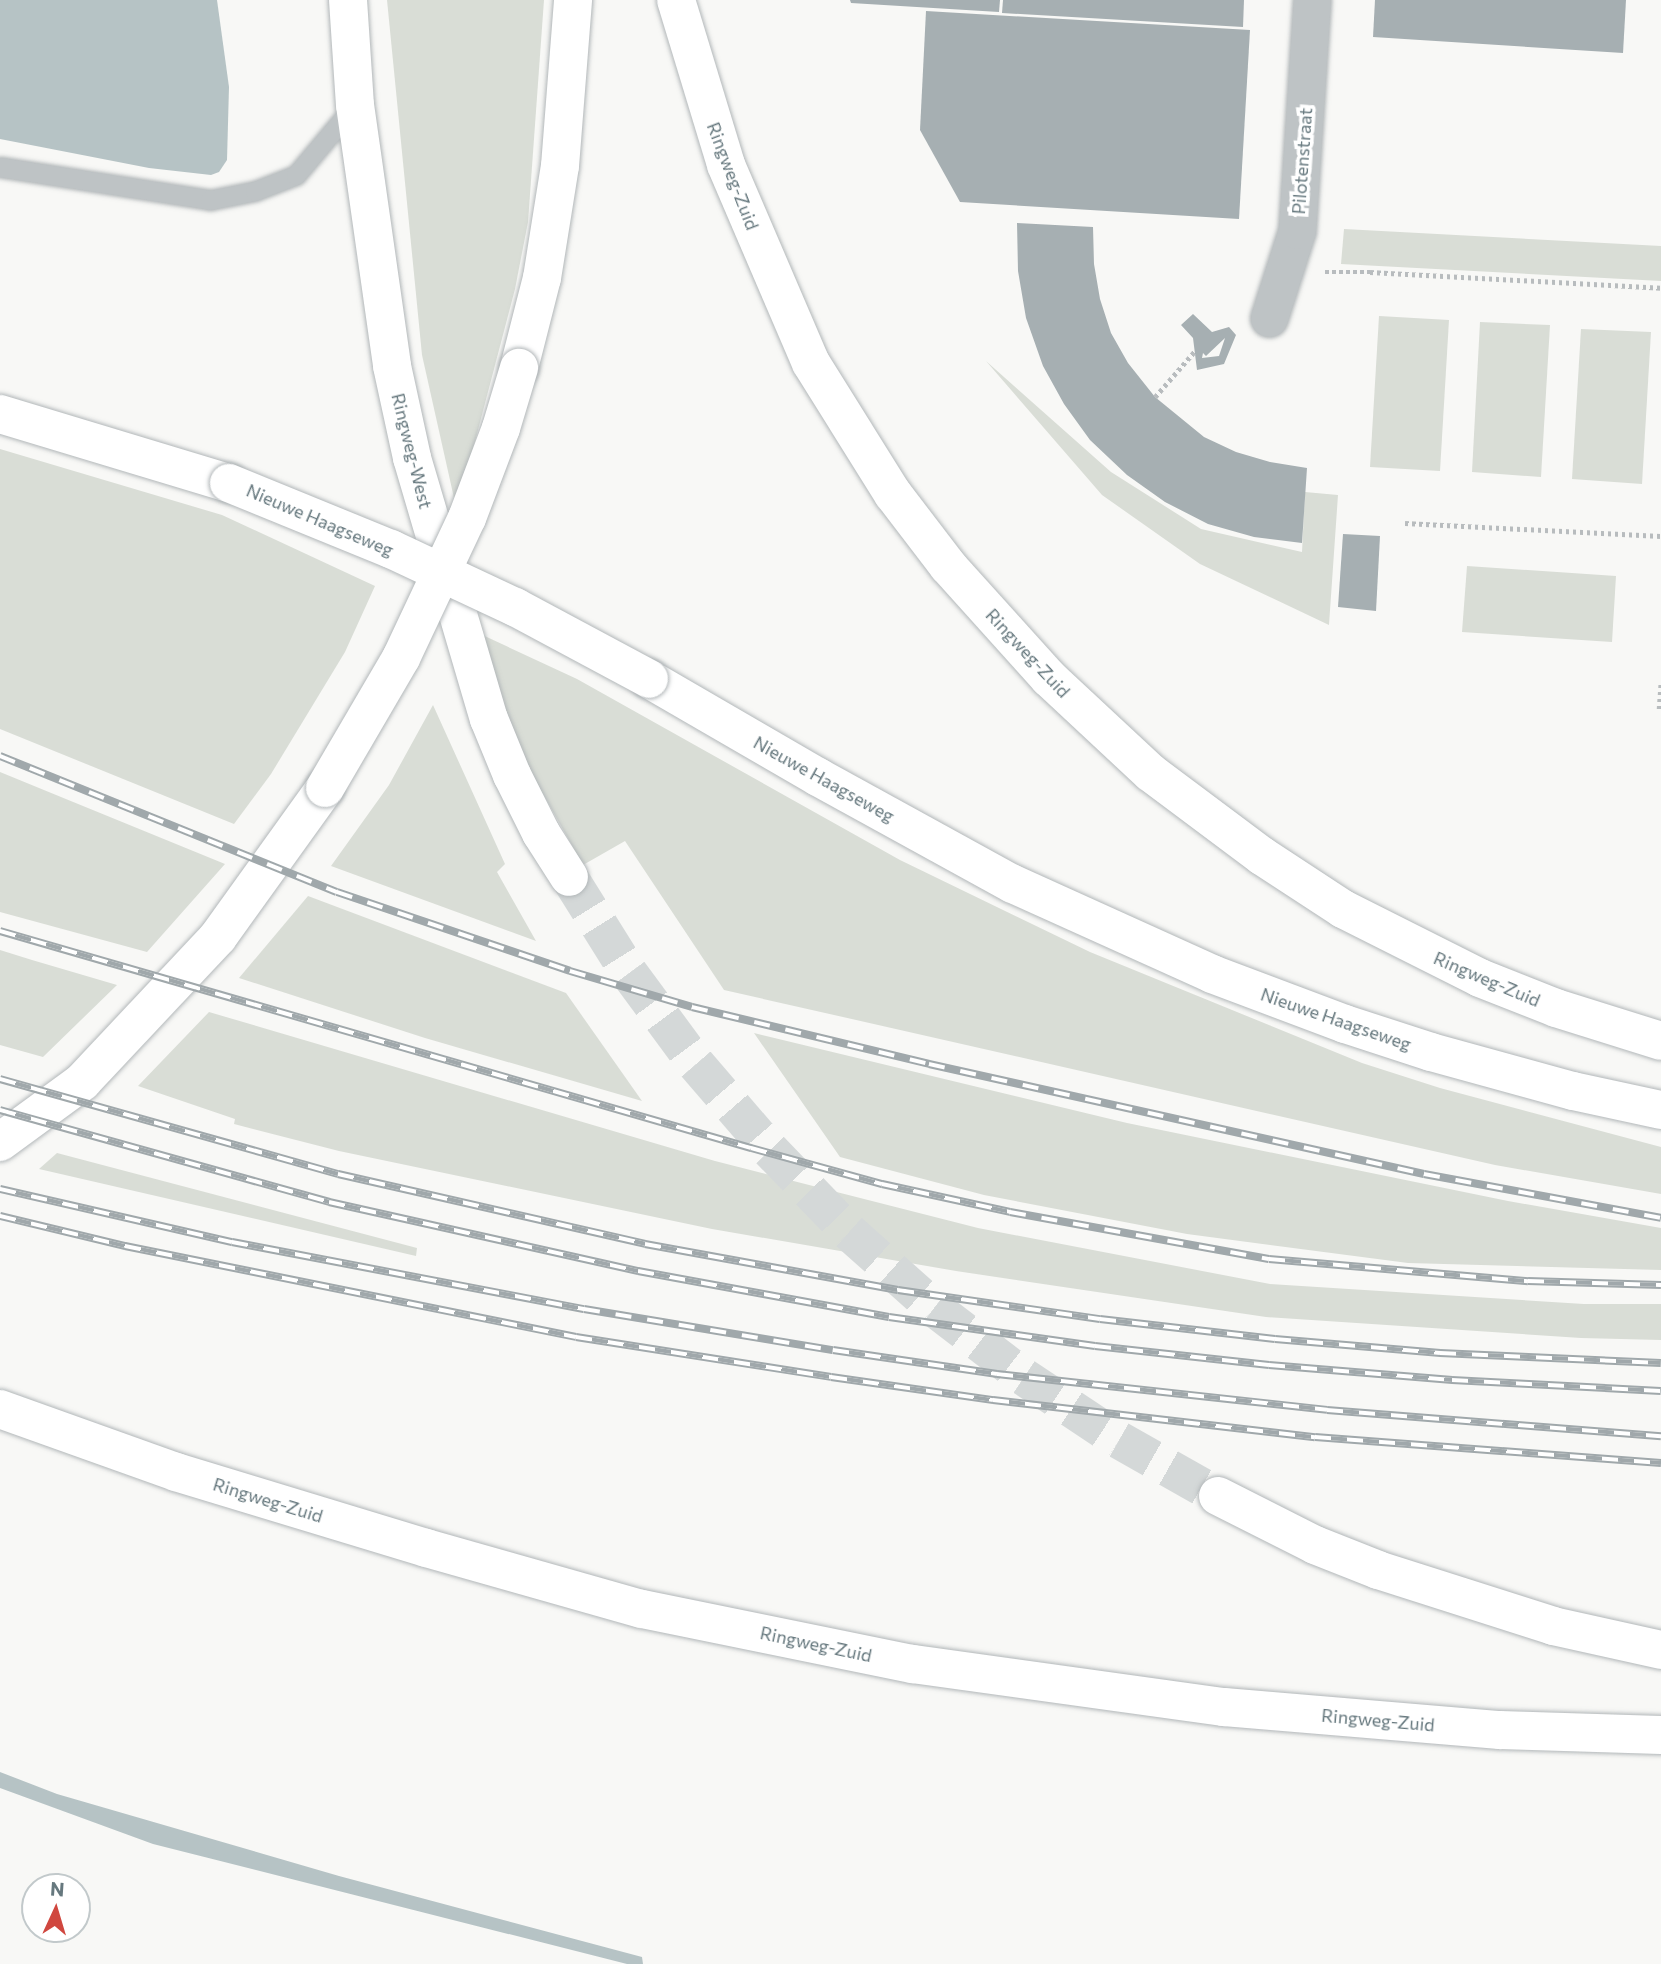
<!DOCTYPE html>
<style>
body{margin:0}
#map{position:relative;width:1661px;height:1964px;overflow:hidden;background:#f8f8f6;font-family:Commissioner,sans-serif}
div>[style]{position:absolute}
.green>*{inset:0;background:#d9ddd6}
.water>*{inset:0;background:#b6c3c5}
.building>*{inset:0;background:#a6afb2}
.highway-tunnel>*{height:38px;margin-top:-19px;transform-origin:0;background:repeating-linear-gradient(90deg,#d4d8d8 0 38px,transparent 0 57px)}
.path>*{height:4.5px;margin-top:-2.25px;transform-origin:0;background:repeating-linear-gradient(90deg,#b8bcbe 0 3.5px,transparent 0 7px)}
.roads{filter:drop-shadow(0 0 2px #b2b7b9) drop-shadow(0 0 2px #b2b7b9)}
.lane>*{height:19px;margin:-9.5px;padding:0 9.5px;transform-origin:9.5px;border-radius:9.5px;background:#bec3c5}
.street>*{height:37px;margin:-18.5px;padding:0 18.5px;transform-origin:18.5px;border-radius:18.5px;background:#bec3c5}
.highway>*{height:38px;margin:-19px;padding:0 19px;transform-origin:19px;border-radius:19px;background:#fff}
.rail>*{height:8px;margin-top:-4px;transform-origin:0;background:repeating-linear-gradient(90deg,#fff 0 16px,#a0a8ab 0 32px);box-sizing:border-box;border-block:2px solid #a0a8ab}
.bridges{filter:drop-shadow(0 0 2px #b2b7b9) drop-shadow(0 0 2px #b2b7b9)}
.highway-bridge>*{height:38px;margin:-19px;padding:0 19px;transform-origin:19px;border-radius:19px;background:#fff}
span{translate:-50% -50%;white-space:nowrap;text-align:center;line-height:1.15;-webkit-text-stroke:7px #fff;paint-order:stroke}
.street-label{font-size:18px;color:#66787e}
.north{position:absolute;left:21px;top:1873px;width:70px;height:70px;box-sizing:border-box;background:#fff;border:2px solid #c2c9cb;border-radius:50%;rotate:4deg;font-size:19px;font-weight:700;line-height:28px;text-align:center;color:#66787e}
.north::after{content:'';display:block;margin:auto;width:24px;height:32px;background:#d0473f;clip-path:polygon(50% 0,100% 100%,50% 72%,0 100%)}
</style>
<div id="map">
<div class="green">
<div style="clip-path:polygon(387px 0,544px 0,528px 222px,515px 289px,468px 468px,454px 498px,422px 355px)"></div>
<div style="clip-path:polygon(1344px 229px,1661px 246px,1661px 281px,1341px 264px)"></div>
<div style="clip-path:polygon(1379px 316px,1449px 320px,1440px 471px,1370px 467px)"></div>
<div style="clip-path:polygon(1480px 322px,1550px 325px,1541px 477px,1472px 472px)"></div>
<div style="clip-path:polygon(1581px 329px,1651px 332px,1642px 484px,1572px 479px)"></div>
<div style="clip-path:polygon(986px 361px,1111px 472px,1201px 529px,1302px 552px,1305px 492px,1338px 495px,1329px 625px,1200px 564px,1102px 495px)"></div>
<div style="clip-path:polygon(0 449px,222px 515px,375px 586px,345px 652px,271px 774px,234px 824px,0 729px)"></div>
<div style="clip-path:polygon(1467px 566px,1616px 576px,1612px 642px,1462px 632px)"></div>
<div style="clip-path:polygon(476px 632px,577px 679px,900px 860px,1090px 952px,1362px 1063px,1440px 1088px,1661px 1147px,1661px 1194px,1495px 1165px,724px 990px,625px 841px,583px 865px,524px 760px)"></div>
<div style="clip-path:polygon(433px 705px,505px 864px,497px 872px,536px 941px,331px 866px,389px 785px)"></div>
<div style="clip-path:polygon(0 772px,61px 797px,225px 864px,147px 952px,0 912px)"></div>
<div style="clip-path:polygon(308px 896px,566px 993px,642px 1101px,425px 1038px,239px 978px)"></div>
<div style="clip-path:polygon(0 950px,32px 960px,117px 985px,43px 1057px,0 1045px)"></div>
<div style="clip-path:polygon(209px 1012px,715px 1161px,978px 1228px,1270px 1284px,1584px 1304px,1661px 1304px,1661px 1340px,1581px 1338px,1266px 1317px,956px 1271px,712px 1229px,339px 1151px,234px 1124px,235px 1119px,138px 1086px)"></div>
<div style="clip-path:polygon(754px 1033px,1127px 1123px,1508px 1201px,1661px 1228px,1661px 1270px,1408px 1263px,1187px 1234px,984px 1195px,840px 1157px)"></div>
<div style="clip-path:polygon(57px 1153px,417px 1248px,416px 1256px,39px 1169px)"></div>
</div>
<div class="water">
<div style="clip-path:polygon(0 0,217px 0,229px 87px,227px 160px,219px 172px,211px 175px,149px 168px,0 139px)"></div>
<div style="clip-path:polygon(0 1772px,57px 1794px,339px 1876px,642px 1957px,643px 1964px,627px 1964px,153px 1844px,0 1788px)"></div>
</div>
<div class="building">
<div style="clip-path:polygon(850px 0,1000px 0,999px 12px,851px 3px)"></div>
<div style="clip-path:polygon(1003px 0,1244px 0,1243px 27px,1002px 13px)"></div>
<div style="clip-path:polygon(1375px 0,1626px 0,1623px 53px,1373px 37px)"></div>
<div style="clip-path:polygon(926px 11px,1250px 30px,1239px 219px,960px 202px,920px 130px)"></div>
<div style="clip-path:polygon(1017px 223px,1093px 227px,1094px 264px,1100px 299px,1111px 333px,1128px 363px,1155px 397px,1204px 437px,1236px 452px,1270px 462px,1307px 468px,1302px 543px,1254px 537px,1208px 524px,1165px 502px,1127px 475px,1090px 440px,1064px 404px,1043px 366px,1026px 318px,1018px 271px)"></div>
<div style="clip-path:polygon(evenodd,1193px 314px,1212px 332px,1229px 327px,1236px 335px,1224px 364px,1197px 370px,1193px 338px,1181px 325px,1193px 314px,1225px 338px,1219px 356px,1202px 358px,1203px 353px,1206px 356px,1225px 338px)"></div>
<div style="clip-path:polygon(1343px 534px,1380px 536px,1376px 611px,1338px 607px)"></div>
</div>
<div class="highway-tunnel">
<div style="left:569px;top:877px;width:113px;rotate:58deg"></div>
<div style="left:629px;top:973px;width:113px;rotate:53.6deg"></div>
<div style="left:696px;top:1064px;width:113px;rotate:49.3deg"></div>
<div style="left:770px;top:1150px;width:114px;rotate:46.1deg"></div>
<div style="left:849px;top:1232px;width:114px;rotate:41.8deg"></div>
<div style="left:934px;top:1308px;width:113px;rotate:37.5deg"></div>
<div style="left:1024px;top:1377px;width:114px;rotate:33.6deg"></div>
<div style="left:1119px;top:1440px;width:114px;rotate:29.5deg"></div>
</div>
<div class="path">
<div style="left:1325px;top:272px;width:45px"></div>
<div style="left:1370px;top:272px;width:291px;rotate:3.1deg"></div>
<div style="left:1155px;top:397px;width:60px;rotate:-49.1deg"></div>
<div style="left:1405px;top:523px;width:256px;rotate:2.9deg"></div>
<div style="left:1659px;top:709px;width:26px;rotate:-86deg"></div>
</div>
<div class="roads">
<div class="lane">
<div style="left:0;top:167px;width:213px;rotate:8.9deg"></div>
<div style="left:210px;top:200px;width:46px;rotate:-11.3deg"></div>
<div style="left:255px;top:191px;width:44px;rotate:-21.3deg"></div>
<div style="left:296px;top:175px;width:90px;rotate:-50deg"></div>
</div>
<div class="street">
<div style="left:1269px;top:318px;width:92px;rotate:-72.3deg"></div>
<div style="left:1297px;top:230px;width:230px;rotate:-86.3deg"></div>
</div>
<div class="highway">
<div style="left:348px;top:0;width:105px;rotate:86.2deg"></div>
<div style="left:355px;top:105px;width:264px;rotate:81.9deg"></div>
<div style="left:392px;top:366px;width:94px;rotate:77.7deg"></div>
<div style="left:412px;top:458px;width:272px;rotate:73.6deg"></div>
<div style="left:489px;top:719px;width:61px;rotate:67.7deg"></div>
<div style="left:512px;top:775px;width:65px;rotate:63.4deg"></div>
<div style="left:541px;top:833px;width:52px;rotate:57.5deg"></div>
<div style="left:676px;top:0;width:172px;rotate:73.1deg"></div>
<div style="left:726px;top:165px;width:215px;rotate:66.8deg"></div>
<div style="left:811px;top:363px;width:155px;rotate:58deg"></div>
<div style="left:893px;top:494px;width:91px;rotate:52.6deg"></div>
<div style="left:948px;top:566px;width:151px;rotate:48deg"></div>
<div style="left:1049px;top:678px;width:139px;rotate:43deg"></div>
<div style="left:1151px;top:773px;width:139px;rotate:36.8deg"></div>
<div style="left:1262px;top:856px;width:97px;rotate:33.2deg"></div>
<div style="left:1343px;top:909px;width:153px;rotate:26.7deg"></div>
<div style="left:1480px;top:978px;width:82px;rotate:21.5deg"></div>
<div style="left:1556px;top:1008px;width:110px;rotate:17.4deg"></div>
<div style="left:519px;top:368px;width:93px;rotate:-75.7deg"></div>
<div style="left:542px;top:278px;width:113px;rotate:-80.9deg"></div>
<div style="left:560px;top:166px;width:167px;rotate:-85.5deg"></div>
<div style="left:0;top:414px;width:239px;rotate:16.8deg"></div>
<div style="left:649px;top:679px;width:195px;rotate:30.1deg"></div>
<div style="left:818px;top:777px;width:222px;rotate:28.8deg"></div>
<div style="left:1013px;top:884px;width:218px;rotate:24.3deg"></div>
<div style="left:1212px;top:974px;width:142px;rotate:20.6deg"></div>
<div style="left:1345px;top:1024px;width:90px;rotate:18deg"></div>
<div style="left:1431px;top:1052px;width:147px;rotate:15.4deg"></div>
<div style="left:1573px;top:1091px;width:90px;rotate:12.2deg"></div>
<div style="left:0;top:1142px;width:102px;rotate:-36.2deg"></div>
<div style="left:82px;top:1082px;width:199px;rotate:-46.8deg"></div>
<div style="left:218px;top:937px;width:183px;rotate:-54.3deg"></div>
<div style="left:0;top:1409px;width:187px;rotate:19.7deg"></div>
<div style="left:176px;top:1472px;width:261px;rotate:16.9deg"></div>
<div style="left:426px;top:1548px;width:224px;rotate:15.8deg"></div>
<div style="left:642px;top:1609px;width:277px;rotate:11.5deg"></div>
<div style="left:913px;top:1664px;width:314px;rotate:7.9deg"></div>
<div style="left:1224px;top:1707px;width:277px;rotate:4.8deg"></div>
<div style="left:1500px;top:1730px;width:161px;rotate:1.8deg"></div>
<div style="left:1218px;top:1496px;width:109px;rotate:26.8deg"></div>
<div style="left:1315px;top:1545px;width:68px;rotate:21.6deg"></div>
<div style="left:1378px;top:1570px;width:184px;rotate:17.7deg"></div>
<div style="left:1553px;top:1626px;width:111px;rotate:12.5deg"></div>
</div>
</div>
<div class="rail">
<div style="left:0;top:756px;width:363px;rotate:22deg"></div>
<div style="left:337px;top:892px;width:246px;rotate:18.7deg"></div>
<div style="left:570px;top:971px;width:127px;rotate:16.4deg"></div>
<div style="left:692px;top:1007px;width:244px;rotate:13.5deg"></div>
<div style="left:929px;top:1064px;width:507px;rotate:12.53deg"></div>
<div style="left:1424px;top:1174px;width:241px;rotate:10.5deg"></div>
<div style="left:0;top:931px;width:782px;rotate:16.12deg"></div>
<div style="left:751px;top:1148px;width:136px;rotate:15.4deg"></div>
<div style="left:882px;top:1184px;width:131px;rotate:12.3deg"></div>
<div style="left:1010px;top:1212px;width:263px;rotate:10.3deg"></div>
<div style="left:1269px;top:1259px;width:260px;rotate:4.9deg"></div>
<div style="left:1528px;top:1281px;width:133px;rotate:1.7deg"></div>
<div style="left:0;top:1079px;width:351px;rotate:15.7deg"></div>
<div style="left:338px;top:1174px;width:315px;rotate:12.8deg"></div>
<div style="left:645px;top:1244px;width:257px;rotate:10.3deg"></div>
<div style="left:898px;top:1290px;width:204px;rotate:8.2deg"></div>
<div style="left:1100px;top:1319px;width:176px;rotate:6.5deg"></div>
<div style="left:1275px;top:1339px;width:166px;rotate:4.8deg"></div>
<div style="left:1440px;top:1353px;width:221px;rotate:2.6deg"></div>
<div style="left:0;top:1110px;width:342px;rotate:15.6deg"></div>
<div style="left:329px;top:1202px;width:317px;rotate:12.6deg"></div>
<div style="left:638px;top:1271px;width:255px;rotate:10.4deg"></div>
<div style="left:889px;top:1317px;width:208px;rotate:8deg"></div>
<div style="left:1095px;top:1346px;width:175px;rotate:6.2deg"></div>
<div style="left:1269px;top:1365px;width:184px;rotate:4.7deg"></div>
<div style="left:1452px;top:1380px;width:209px;rotate:3deg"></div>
<div style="left:0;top:1189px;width:238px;rotate:12.9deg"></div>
<div style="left:232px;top:1242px;width:358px;rotate:10.8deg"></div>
<div style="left:584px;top:1309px;width:252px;rotate:9.4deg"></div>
<div style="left:833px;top:1350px;width:166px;rotate:8.3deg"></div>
<div style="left:997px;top:1374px;width:332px;rotate:6.2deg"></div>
<div style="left:1327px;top:1410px;width:335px;rotate:4.5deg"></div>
<div style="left:0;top:1216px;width:129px;rotate:13.5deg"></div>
<div style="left:125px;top:1246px;width:460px;rotate:11.4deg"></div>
<div style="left:576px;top:1337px;width:258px;rotate:8.9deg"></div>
<div style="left:831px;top:1377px;width:164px;rotate:8.1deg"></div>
<div style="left:993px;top:1400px;width:324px;rotate:6.6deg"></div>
<div style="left:1315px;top:1437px;width:347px;rotate:4.3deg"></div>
</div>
<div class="bridges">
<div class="highway-bridge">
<div style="left:229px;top:483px;width:175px;rotate:22.2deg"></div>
<div style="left:391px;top:549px;width:137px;rotate:25.1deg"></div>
<div style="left:515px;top:607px;width:152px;rotate:28.2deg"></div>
<div style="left:325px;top:788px;width:151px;rotate:-59.7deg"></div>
<div style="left:401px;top:658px;width:155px;rotate:-64.8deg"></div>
<div style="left:467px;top:518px;width:96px;rotate:-69.3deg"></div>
<div style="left:501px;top:428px;width:63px;rotate:-73.3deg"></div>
</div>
</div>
<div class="street-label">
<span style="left:1302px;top:161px;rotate:-86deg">Pilotenstraat</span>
<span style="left:733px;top:176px;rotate:69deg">Ringweg-Zuid</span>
<span style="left:412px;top:451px;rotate:76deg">Ringweg-West</span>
<span style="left:320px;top:520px;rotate:23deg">Nieuwe Haagseweg</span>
<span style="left:1028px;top:653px;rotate:47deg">Ringweg-Zuid</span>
<span style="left:824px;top:779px;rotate:29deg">Nieuwe Haagseweg</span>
<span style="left:1487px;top:979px;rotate:23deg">Ringweg-Zuid</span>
<span style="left:1336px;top:1019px;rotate:19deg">Nieuwe Haagseweg</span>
<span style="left:268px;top:1500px;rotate:17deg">Ringweg-Zuid</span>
<span style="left:816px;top:1644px;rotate:12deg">Ringweg-Zuid</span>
<span style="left:1378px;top:1720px;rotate:5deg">Ringweg-Zuid</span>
</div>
<div class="north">N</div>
</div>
